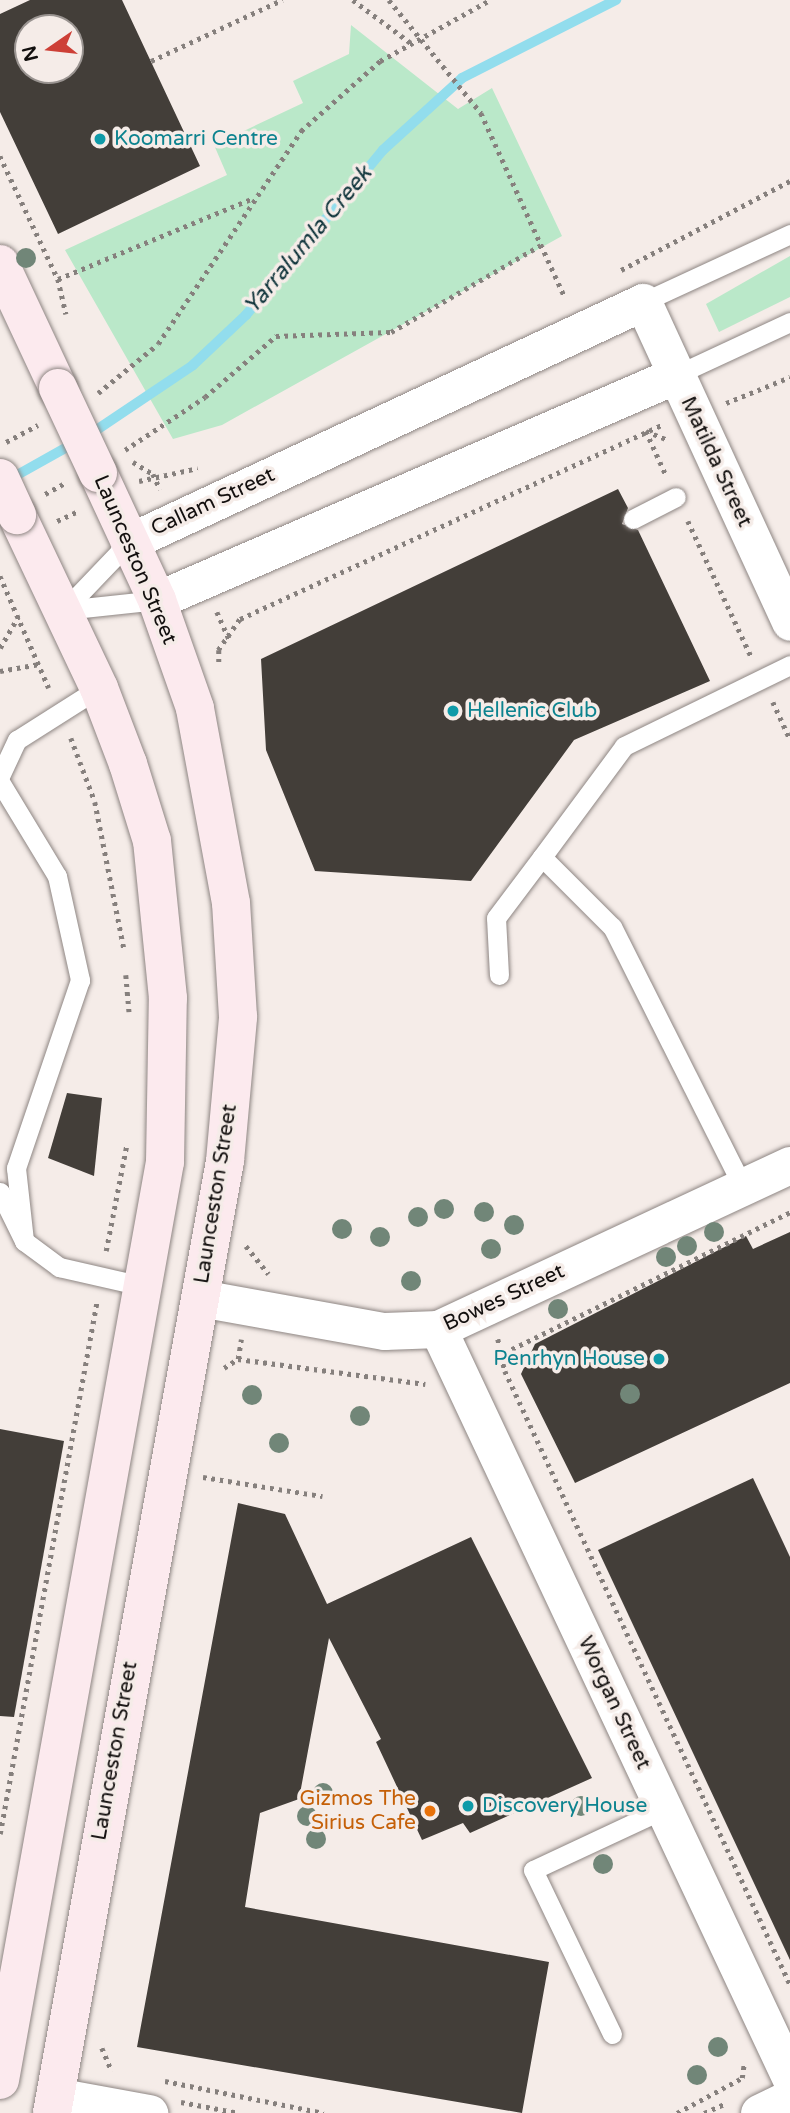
<!DOCTYPE html>
<style>
body{margin:0}
#map{position:relative;width:790px;height:2113px;overflow:hidden;background:#f5ece8;font-family:"Varela Round",sans-serif}
div>[style]{position:absolute}
.green>*{inset:0;background:#bae8c9}
.stream>*{height:10px;margin:-5px;padding:0 5px;transform-origin:5px;border-radius:5px;background:#92dded}
.building>*{inset:0;background:#433e39}
.path>*{height:4.5px;margin-top:-2.25px;transform-origin:0;background:repeating-linear-gradient(90deg,#86807d 0 3.5px,transparent 0 8.5px)}
.roads{filter:drop-shadow(0 0 2px #8e8683) drop-shadow(0 0 2px #8e8683)}
.service>*{height:19px;margin:-9.5px;padding:0 9.5px;transform-origin:9.5px;border-radius:9.5px;background:#fff}
.minor>*{height:37px;margin:-18.5px;padding:0 18.5px;transform-origin:18.5px;border-radius:18.5px;background:#fff}
.secondary>*{height:38px;margin:-19px;padding:0 19px;transform-origin:19px;border-radius:19px;background:#fceaee}
.bridges{filter:drop-shadow(0 0 2px #8e8683) drop-shadow(0 0 2px #8e8683)}
.secondary-bridge>*{height:38px;margin:-19px;padding:0 19px;transform-origin:19px;border-radius:19px;background:#fceaee}
.trees>*{width:20px;height:20px;margin:-10px;border-radius:50%;background:#718678}
.dots>*{width:19px;height:19px;translate:-50% -50%;box-sizing:border-box;border:4px solid #f5ece8;border-radius:50%}
span{translate:-50% -50%;white-space:nowrap;text-align:center;line-height:1.15;-webkit-text-stroke:7px #f5ece8;paint-order:stroke}
.culture-label{font-size:21px;color:#0d838f}
.left{translate:0 -50%;text-align:left}
.right{translate:-100% -50%;text-align:right}
.street-label{font-size:21px;color:#120f0e}
.food-label{font-size:21px;color:#c56008}
.water-label{font-size:23px;color:#0f343b;font-style:italic}
.north{position:absolute;left:14px;top:14px;width:70px;height:70px;box-sizing:border-box;background:#f5ece8;border:2px solid #9a9491;border-radius:50%;rotate:256deg;font-size:19px;font-weight:700;line-height:28px;text-align:center;color:#120f0e}
.north::after{content:'';display:block;margin:auto;width:24px;height:32px;background:#cd3f36;clip-path:polygon(50% 0,100% 100%,50% 72%,0 100%)}
</style>
<div id="map">
<div class="green">
<div style="clip-path:polygon(351px 25px,458px 109px,492px 88px,562px 236px,222px 425px,173px 439px,65px 250px,227px 175px,214px 145px,303px 103px,293px 81px,349px 54px)"></div>
<div style="clip-path:polygon(790px 256px,790px 297px,719px 332px,706px 304px)"></div>
</div>
<div class="stream">
<div style="left:89px;top:435px;width:125px;rotate:-33.9deg"></div>
<div style="left:193px;top:365px;width:73px;rotate:-43.3deg"></div>
<div style="left:246px;top:315px;width:214px;rotate:-50.3deg"></div>
<div style="left:383px;top:150px;width:107px;rotate:-42.3deg"></div>
<div style="left:462px;top:78px;width:173px;rotate:-26.9deg"></div>
<div style="left:10px;top:479px;width:76px;rotate:-29.3deg"></div>
</div>
<div class="building">
<div style="clip-path:polygon(evenodd,30px 0,122px 0,200px 166px,58px 234px,0 112px,0 14px,30px 0,28px 28px,70px 28px,70px 70px,28px 70px,28px 28px)"></div>
<div style="clip-path:polygon(618px 489px,628px 508px,622px 524px,638px 530px,710px 681px,574px 740px,471px 881px,315px 871px,266px 750px,261px 659px)"></div>
<div style="clip-path:polygon(67px 1093px,102px 1098px,94px 1176px,48px 1158px)"></div>
<div style="clip-path:polygon(790px 1232px,790px 1383px,575px 1483px,521px 1374px,535px 1344px,746px 1236px,753px 1249px)"></div>
<div style="clip-path:polygon(0 1429px,64px 1441px,14px 1717px,0 1716px)"></div>
<div style="clip-path:polygon(753px 1478px,790px 1557px,790px 1960px,598px 1550px)"></div>
<div style="clip-path:polygon(238px 1503px,285px 1514px,327px 1604px,471px 1537px,592px 1778px,470px 1833px,463px 1823px,422px 1840px,376px 1742px,381px 1739px,329px 1638px,299px 1799px,260px 1813px,245px 1907px,549px 1962px,522px 2113px,137px 2047px)"></div>
</div>
<div class="path">
<div style="left:353px;top:0;width:72px;rotate:36.6deg"></div>
<div style="left:389px;top:0;width:146px;rotate:50.8deg"></div>
<div style="left:481px;top:113px;width:202px;rotate:65.5deg"></div>
<div style="left:151px;top:61px;width:145px;rotate:-25deg"></div>
<div style="left:0;top:156px;width:136px;rotate:64.8deg"></div>
<div style="left:58px;top:279px;width:36px;rotate:77deg"></div>
<div style="left:621px;top:270px;width:191px;rotate:-27.8deg"></div>
<div style="left:58px;top:279px;width:209px;rotate:-22.5deg"></div>
<div style="left:98px;top:393px;width:77px;rotate:-39.2deg"></div>
<div style="left:158px;top:344px;width:257px;rotate:-56.1deg"></div>
<div style="left:301px;top:131px;width:106px;rotate:-41.5deg"></div>
<div style="left:380px;top:61px;width:126px;rotate:-29deg"></div>
<div style="left:726px;top:403px;width:69px;rotate:-22.1deg"></div>
<div style="left:646px;top:431px;width:48px;rotate:65.6deg"></div>
<div style="left:646px;top:431px;width:24px;rotate:22deg"></div>
<div style="left:6px;top:442px;width:36px;rotate:-28deg"></div>
<div style="left:125px;top:450px;width:96px;rotate:-33.5deg"></div>
<div style="left:205px;top:397px;width:94px;rotate:-40.7deg"></div>
<div style="left:276px;top:336px;width:115px;rotate:-2deg"></div>
<div style="left:391px;top:332px;width:173px;rotate:-30.1deg"></div>
<div style="left:133px;top:462px;width:23px;rotate:31deg"></div>
<div style="left:153px;top:474px;width:17px;rotate:65deg"></div>
<div style="left:139px;top:481px;width:60px;rotate:-12.4deg"></div>
<div style="left:45px;top:494px;width:23px;rotate:-29deg"></div>
<div style="left:57px;top:521px;width:23px;rotate:-25deg"></div>
<div style="left:688px;top:521px;width:149px;rotate:65deg"></div>
<div style="left:0;top:576px;width:122px;rotate:66.4deg"></div>
<div style="left:217px;top:612px;width:30px;rotate:66deg"></div>
<div style="left:0;top:648px;width:36px;rotate:-60deg"></div>
<div style="left:218px;top:650px;width:38px;rotate:-55deg"></div>
<div style="left:240px;top:619px;width:464px;rotate:-24.7deg"></div>
<div style="left:219px;top:650px;width:13px;rotate:90deg"></div>
<div style="left:0;top:671px;width:40px;rotate:-10deg"></div>
<div style="left:773px;top:702px;width:41px;rotate:65.3deg"></div>
<div style="left:71px;top:738px;width:68px;rotate:69.4deg"></div>
<div style="left:95px;top:802px;width:150px;rotate:78.8deg"></div>
<div style="left:126px;top:975px;width:37px;rotate:85deg"></div>
<div style="left:246px;top:1246px;width:36px;rotate:51deg"></div>
<div style="left:106px;top:1251px;width:110px;rotate:-79deg"></div>
<div style="left:498px;top:1339px;width:33px;rotate:78deg"></div>
<div style="left:505px;top:1371px;width:676px;rotate:65.07deg"></div>
<div style="left:504px;top:1353px;width:319px;rotate:-26.2deg"></div>
<div style="left:238px;top:1359px;width:20px;rotate:-81deg"></div>
<div style="left:224px;top:1368px;width:17px;rotate:-33deg"></div>
<div style="left:238px;top:1359px;width:189px;rotate:7.6deg"></div>
<div style="left:203px;top:1477px;width:121px;rotate:9.1deg"></div>
<div style="left:0;top:1834px;width:542px;rotate:-79.69deg"></div>
<div style="left:102px;top:2048px;width:25px;rotate:67deg"></div>
<div style="left:165px;top:2081px;width:162px;rotate:11.4deg"></div>
<div style="left:181px;top:2102px;width:59px;rotate:10.7deg"></div>
<div style="left:677px;top:2113px;width:74px;rotate:-28.3deg"></div>
<div style="left:742px;top:2078px;width:15px;rotate:-82deg"></div>
<div style="left:704px;top:2113px;width:24px;rotate:-24deg"></div>
</div>
<div class="roads">
<div class="service">
<div style="left:643px;top:302px;width:162px;rotate:-24.8deg"></div>
<div style="left:676px;top:375px;width:126px;rotate:-24.9deg"></div>
<div style="left:633px;top:519px;width:48px;rotate:-27.1deg"></div>
<div style="left:64px;top:610px;width:94px;rotate:-46.3deg"></div>
<div style="left:64px;top:610px;width:94px;rotate:-6.1deg"></div>
<div style="left:0;top:776px;width:40px;rotate:-65deg"></div>
<div style="left:17px;top:740px;width:97px;rotate:-32.4deg"></div>
<div style="left:0;top:782px;width:110px;rotate:58.8deg"></div>
<div style="left:57px;top:876px;width:107px;rotate:77.5deg"></div>
<div style="left:80px;top:980px;width:199px;rotate:108.8deg"></div>
<div style="left:16px;top:1168px;width:73px;rotate:83.7deg"></div>
<div style="left:499px;top:975px;width:57px;rotate:-93deg"></div>
<div style="left:496px;top:918px;width:76px;rotate:-53deg"></div>
<div style="left:743px;top:1187px;width:291px;rotate:-116.7deg"></div>
<div style="left:612px;top:927px;width:99px;rotate:-135deg"></div>
<div style="left:542px;top:857px;width:138px;rotate:-53.5deg"></div>
<div style="left:624px;top:746px;width:185px;rotate:-26deg"></div>
<div style="left:0;top:1192px;width:55px;rotate:63.9deg"></div>
<div style="left:24px;top:1241px;width:44px;rotate:36.6deg"></div>
<div style="left:59px;top:1267px;width:85px;rotate:12.9deg"></div>
<div style="left:612px;top:2034px;width:182px;rotate:-115.7deg"></div>
<div style="left:533px;top:1870px;width:145px;rotate:-25deg"></div>
</div>
<div class="minor">
<div style="left:129px;top:542px;width:567px;rotate:-25.03deg"></div>
<div style="left:643px;top:302px;width:352px;rotate:65.3deg"></div>
<div style="left:157px;top:600px;width:566px;rotate:-23.44deg"></div>
<div style="left:200px;top:1298px;width:187px;rotate:10.2deg"></div>
<div style="left:384px;top:1331px;width:54px;rotate:-2.1deg"></div>
<div style="left:438px;top:1329px;width:388px;rotate:-25deg"></div>
<div style="left:438px;top:1329px;width:827px;rotate:64.8deg"></div>
<div style="left:55px;top:2096px;width:96px;rotate:10.3deg"></div>
<div style="left:759px;top:2113px;width:34px;rotate:-26deg"></div>
</div>
<div class="secondary">
<div style="left:0;top:264px;width:137px;rotate:64.9deg"></div>
<div style="left:0;top:2080px;width:933px;rotate:-79.81deg"></div>
<div style="left:165px;top:1162px;width:164px;rotate:-89deg"></div>
<div style="left:168px;top:998px;width:158px;rotate:-95.8deg"></div>
<div style="left:152px;top:841px;width:81px;rotate:-107.3deg"></div>
<div style="left:128px;top:764px;width:81px;rotate:-110.9deg"></div>
<div style="left:99px;top:688px;width:191px;rotate:-115.4deg"></div>
<div style="left:52px;top:2113px;width:968px;rotate:-79.7deg"></div>
<div style="left:225px;top:1161px;width:145px;rotate:-84.8deg"></div>
<div style="left:238px;top:1017px;width:114px;rotate:-93.5deg"></div>
<div style="left:231px;top:903px;width:198px;rotate:-100.5deg"></div>
<div style="left:195px;top:708px;width:114px;rotate:-109.4deg"></div>
<div style="left:157px;top:600px;width:140px;rotate:-114.9deg"></div>
</div>
</div>
<div class="bridges">
<div class="secondary-bridge">
<div style="left:58px;top:388px;width:94px;rotate:64.8deg"></div>
<div style="left:0;top:478px;width:41px;rotate:65.3deg"></div>
</div>
</div>
<div class="trees">
<div style="left:26px;top:258px"></div>
<div style="left:444px;top:1209px"></div>
<div style="left:484px;top:1212px"></div>
<div style="left:418px;top:1217px"></div>
<div style="left:514px;top:1225px"></div>
<div style="left:342px;top:1229px"></div>
<div style="left:714px;top:1232px"></div>
<div style="left:380px;top:1237px"></div>
<div style="left:687px;top:1246px"></div>
<div style="left:491px;top:1249px"></div>
<div style="left:666px;top:1257px"></div>
<div style="left:411px;top:1281px"></div>
<div style="left:558px;top:1309px"></div>
<div style="left:630px;top:1394px"></div>
<div style="left:252px;top:1395px"></div>
<div style="left:360px;top:1416px"></div>
<div style="left:279px;top:1443px"></div>
<div style="left:323px;top:1793px"></div>
<div style="left:581px;top:1806px"></div>
<div style="left:307px;top:1816px"></div>
<div style="left:316px;top:1839px"></div>
<div style="left:603px;top:1864px"></div>
<div style="left:718px;top:2047px"></div>
<div style="left:697px;top:2075px"></div>
</div>
<div class="dots">
<div style="left:100px;top:139px;background:#0f9aa8"></div>
<div style="left:453px;top:711px;background:#0f9aa8"></div>
<div style="left:659px;top:1359px;background:#0f9aa8"></div>
<div style="left:468px;top:1806px;background:#0f9aa8"></div>
<div style="left:430px;top:1811px;background:#e8710a"></div>
</div>
<div class="culture-label">
<span class="left" style="left:114px;top:139px">Koomarri Centre</span>
<span class="left" style="left:467px;top:711px">Hellenic Club</span>
<span class="right" style="left:645px;top:1359px">Penrhyn House</span>
<span class="left" style="left:482px;top:1806px">Discovery House</span>
</div>
<div class="street-label">
<span style="left:716px;top:462px;rotate:65deg">Matilda Street</span>
<span style="left:213px;top:502px;rotate:-25deg">Callam Street</span>
<span style="left:135px;top:560px;rotate:67deg">Launceston Street</span>
<span style="left:216px;top:1194px;rotate:-81deg">Launceston Street</span>
<span style="left:504px;top:1298px;rotate:-25deg">Bowes Street</span>
<span style="left:614px;top:1703px;rotate:65deg">Worgan Street</span>
<span style="left:115px;top:1751px;rotate:-80deg">Launceston Street</span>
</div>
<div class="food-label">
<span class="right" style="left:416px;top:1811px">Gizmos The<br>Sirius Cafe</span>
</div>
<div class="water-label">
<span style="left:308px;top:240px;rotate:-50deg">Yarralumla Creek</span>
</div>
<div class="north">N</div>
</div>
